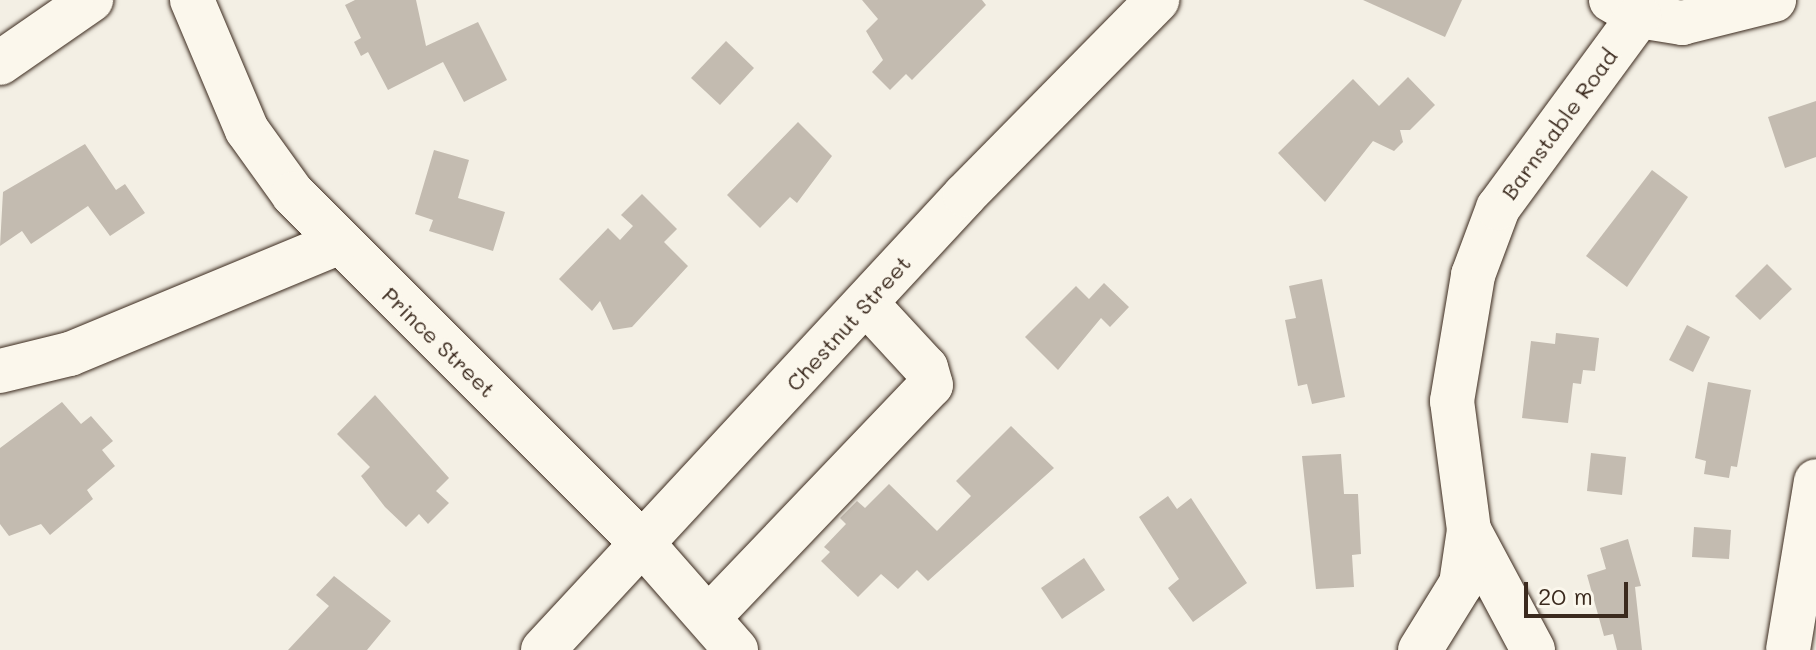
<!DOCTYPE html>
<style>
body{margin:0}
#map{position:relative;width:1816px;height:650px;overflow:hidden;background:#f3efe4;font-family:Mali,sans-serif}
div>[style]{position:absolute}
.building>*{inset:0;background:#c3bbb0}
.roads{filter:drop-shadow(0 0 2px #3b2a1e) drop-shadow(0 0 2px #3b2a1e)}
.minor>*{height:44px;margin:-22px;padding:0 22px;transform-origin:22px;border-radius:22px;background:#fbf7ec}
.major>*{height:44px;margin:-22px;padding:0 22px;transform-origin:22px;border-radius:22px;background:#fbf7ec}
span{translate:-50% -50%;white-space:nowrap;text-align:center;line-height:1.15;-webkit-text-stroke:8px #fbf7ec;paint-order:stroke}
.street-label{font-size:22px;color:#3b2a1e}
.scale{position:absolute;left:1524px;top:582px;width:104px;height:36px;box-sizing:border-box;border:4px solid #3b2a1e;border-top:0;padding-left:10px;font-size:24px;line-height:28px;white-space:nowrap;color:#3b2a1e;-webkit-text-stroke:6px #fbf7ec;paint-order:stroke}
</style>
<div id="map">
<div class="building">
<div style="clip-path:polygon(355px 0,416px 0,426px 46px,478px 22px,507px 80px,464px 102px,443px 62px,388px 90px,368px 52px,361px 56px,354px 42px,361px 38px,345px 5px)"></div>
<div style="clip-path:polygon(982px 0,986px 5px,912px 80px,906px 74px,890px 90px,872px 72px,883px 60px,866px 31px,878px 19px,862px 0)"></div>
<div style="clip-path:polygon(1363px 0,1462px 0,1445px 37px)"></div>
<div style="clip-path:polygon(726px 41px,754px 68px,720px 105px,691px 78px)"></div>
<div style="clip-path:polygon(1408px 77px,1435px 105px,1410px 130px,1400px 130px,1403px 142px,1394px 151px,1373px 141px,1325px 202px,1278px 153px,1353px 79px,1379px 106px)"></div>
<div style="clip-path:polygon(1816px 101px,1816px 157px,1785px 168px,1768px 117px)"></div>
<div style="clip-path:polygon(798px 122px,832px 156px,797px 203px,790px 197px,760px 228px,727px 195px)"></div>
<div style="clip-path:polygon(85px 144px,116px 190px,125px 184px,145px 213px,110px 236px,88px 206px,31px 244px,22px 231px,0 246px,3px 192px)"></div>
<div style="clip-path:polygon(434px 150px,469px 160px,458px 198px,505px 212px,493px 251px,429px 231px,433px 220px,415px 214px)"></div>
<div style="clip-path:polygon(1652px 170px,1688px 197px,1627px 287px,1586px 256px)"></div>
<div style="clip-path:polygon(642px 194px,677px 229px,664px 242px,688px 266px,632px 327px,613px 330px,600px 301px,592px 311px,559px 279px,608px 228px,620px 240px,633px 226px,621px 215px)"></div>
<div style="clip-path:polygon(1767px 264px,1792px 289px,1760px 320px,1735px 296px)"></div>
<div style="clip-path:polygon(1322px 279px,1345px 397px,1312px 404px,1307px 384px,1298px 386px,1285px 320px,1296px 318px,1289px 286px)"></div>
<div style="clip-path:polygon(1104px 283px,1129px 307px,1110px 327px,1101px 318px,1058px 370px,1025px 337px,1076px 286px,1089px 299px)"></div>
<div style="clip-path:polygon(1687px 325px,1710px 337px,1693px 372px,1669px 360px)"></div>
<div style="clip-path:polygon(1556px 333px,1599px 338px,1595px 371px,1583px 370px,1581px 384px,1573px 383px,1568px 423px,1522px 418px,1531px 341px,1555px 344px)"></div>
<div style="clip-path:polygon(1708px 382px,1751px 390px,1737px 467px,1731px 466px,1729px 478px,1704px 474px,1706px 461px,1695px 458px)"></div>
<div style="clip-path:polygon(375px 395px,449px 478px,436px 491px,449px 503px,428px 524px,419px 514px,406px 527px,385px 507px,361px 476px,370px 467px,337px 434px)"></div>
<div style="clip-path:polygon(62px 402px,81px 424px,91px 416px,113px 441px,102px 450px,115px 466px,87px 490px,93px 499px,50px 535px,41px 524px,9px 536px,0 524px,0 448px)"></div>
<div style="clip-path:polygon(1011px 426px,1054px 468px,928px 581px,917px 570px,898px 589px,881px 574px,858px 597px,821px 561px,830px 552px,824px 547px,846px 524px,840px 518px,857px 501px,865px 508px,889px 484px,937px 531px,971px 496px,956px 481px)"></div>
<div style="clip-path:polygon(1591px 453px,1626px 457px,1622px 495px,1587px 491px)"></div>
<div style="clip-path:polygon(1341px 454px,1344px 494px,1358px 494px,1361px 554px,1352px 555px,1354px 587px,1316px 589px,1302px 456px)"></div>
<div style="clip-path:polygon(1168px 496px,1177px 509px,1191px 498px,1247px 583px,1193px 622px,1168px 588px,1179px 579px,1139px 517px)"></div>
<div style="clip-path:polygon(1694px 527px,1731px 530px,1729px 559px,1692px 557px)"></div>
<div style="clip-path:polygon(1628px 539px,1641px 586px,1635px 587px,1642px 650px,1617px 650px,1613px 634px,1604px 636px,1587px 575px,1606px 569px,1600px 548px)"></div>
<div style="clip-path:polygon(1084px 558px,1105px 590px,1062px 619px,1041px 588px)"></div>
<div style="clip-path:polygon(334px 576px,391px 621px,367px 650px,288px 650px,329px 606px,316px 595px)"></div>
</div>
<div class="roads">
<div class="minor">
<div style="left:192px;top:0;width:141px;rotate:67.1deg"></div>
<div style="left:247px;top:130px;width:79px;rotate:54.3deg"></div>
<div style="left:293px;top:194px;width:495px;rotate:45deg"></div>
<div style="left:643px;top:544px;width:141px;rotate:48.7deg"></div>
<div style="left:1611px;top:0;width:32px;rotate:30deg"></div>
<div style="left:1639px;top:16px;width:44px;rotate:9.2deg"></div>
<div style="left:1682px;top:23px;width:95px;rotate:-14deg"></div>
<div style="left:0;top:63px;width:111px;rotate:-34.7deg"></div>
<div style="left:0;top:371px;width:72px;rotate:-13.7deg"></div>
<div style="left:70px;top:354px;width:288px;rotate:-22.5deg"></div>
<div style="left:1469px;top:530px;width:136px;rotate:61.9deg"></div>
<div style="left:709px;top:617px;width:321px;rotate:-46.3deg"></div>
<div style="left:931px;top:385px;width:18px;rotate:-106deg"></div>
<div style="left:926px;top:368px;width:88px;rotate:-132.7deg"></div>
<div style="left:1420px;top:650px;width:78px;rotate:-58.2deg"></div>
<div style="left:1461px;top:584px;width:55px;rotate:-81.6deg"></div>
<div style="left:1469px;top:530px;width:130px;rotate:-97.5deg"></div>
<div style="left:1452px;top:401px;width:128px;rotate:-80.5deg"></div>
<div style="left:1473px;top:275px;width:72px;rotate:-69.5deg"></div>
<div style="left:1498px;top:208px;width:238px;rotate:-53.7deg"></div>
<div style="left:1788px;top:650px;width:171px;rotate:-80.6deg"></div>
</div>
<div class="major">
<div style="left:543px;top:650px;width:621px;rotate:-47.15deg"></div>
<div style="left:965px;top:195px;width:274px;rotate:-45.4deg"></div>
</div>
</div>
<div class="street-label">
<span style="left:1559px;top:124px;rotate:-54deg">Barnstable Road</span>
<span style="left:848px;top:323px;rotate:-48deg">Chestnut Street</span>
<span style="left:439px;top:342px;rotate:44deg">Prince Street</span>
</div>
<div class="scale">20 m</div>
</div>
